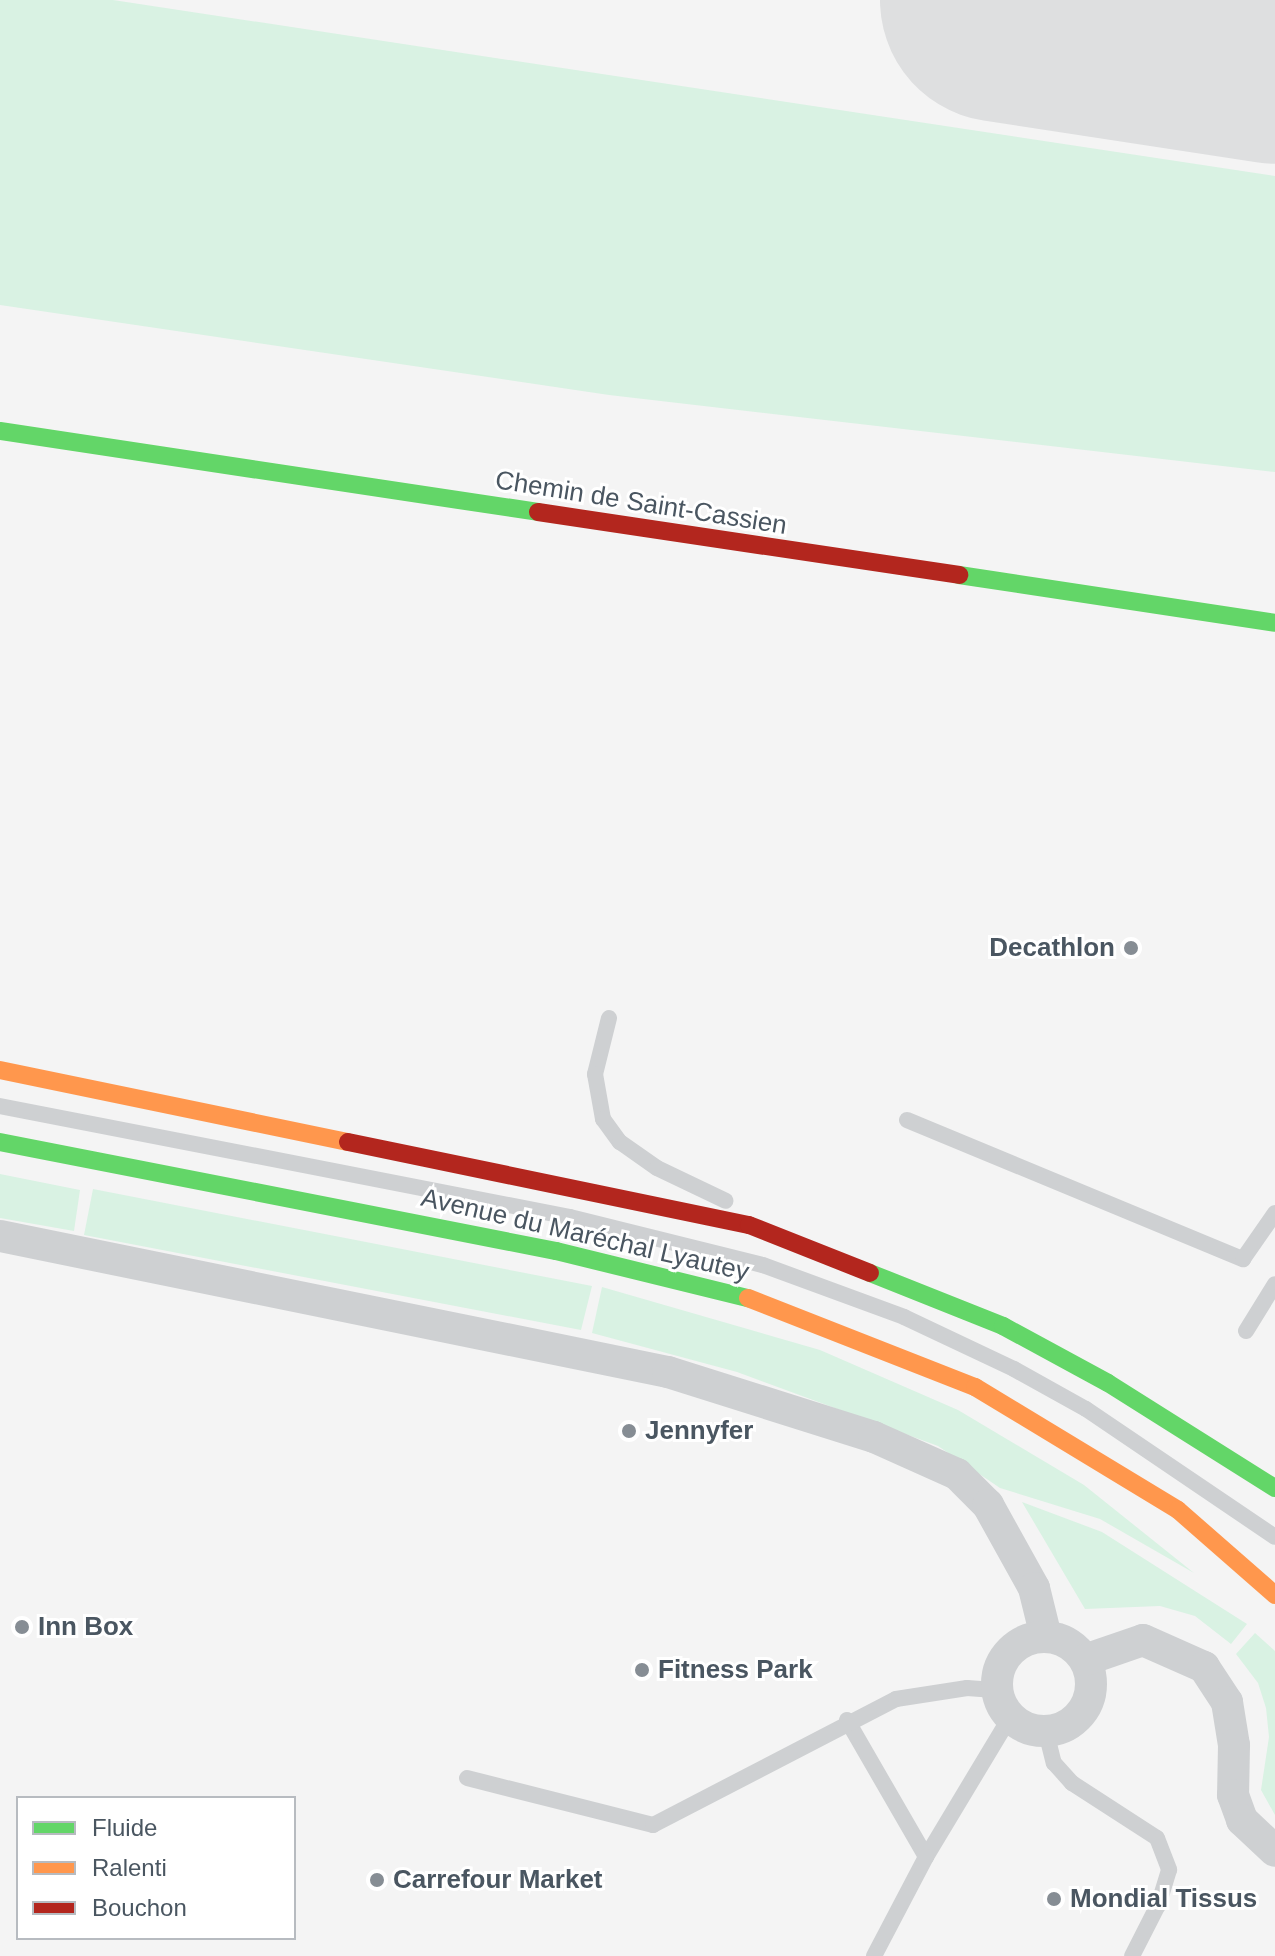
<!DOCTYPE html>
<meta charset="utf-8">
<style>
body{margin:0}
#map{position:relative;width:1275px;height:1956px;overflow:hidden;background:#f4f4f4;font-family:Helvetica,sans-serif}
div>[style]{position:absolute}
.green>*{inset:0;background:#d9f2e3}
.runway>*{height:244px;margin:-122px;padding:0 122px;transform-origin:122px;border-radius:122px;background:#dedfe0}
.lane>*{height:16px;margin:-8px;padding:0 8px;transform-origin:8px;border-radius:8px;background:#ced0d2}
.street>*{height:32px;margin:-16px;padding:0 16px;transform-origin:16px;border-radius:16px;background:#ced0d2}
.street>.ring{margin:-16px;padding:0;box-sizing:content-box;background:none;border:32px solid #ced0d2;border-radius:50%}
.fast>*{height:18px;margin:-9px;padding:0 9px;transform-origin:9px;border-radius:9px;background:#63d668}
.slow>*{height:18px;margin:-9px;padding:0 9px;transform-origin:9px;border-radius:9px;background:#ff974d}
.jam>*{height:18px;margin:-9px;padding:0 9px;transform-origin:9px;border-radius:9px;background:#b3261e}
.dots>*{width:22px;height:22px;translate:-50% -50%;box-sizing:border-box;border:4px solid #fff;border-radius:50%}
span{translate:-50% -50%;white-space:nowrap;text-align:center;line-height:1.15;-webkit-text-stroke:6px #fff;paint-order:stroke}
.street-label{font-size:26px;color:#4a5661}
.poi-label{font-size:26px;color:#4a5661;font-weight:700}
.right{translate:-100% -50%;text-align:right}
.left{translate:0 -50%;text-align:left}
.legend{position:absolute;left:16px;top:1796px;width:280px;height:144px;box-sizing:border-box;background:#fff;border:2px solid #b7bbc0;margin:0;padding:10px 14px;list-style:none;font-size:24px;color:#4a5661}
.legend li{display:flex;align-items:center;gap:16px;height:40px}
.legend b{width:40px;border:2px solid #b7bbc0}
</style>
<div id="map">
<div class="green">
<div style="clip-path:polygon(0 0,113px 0,1275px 176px,1275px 472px,609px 395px,0 305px)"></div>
<div style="clip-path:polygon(0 1174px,80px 1190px,74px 1231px,0 1218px)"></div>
<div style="clip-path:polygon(93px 1189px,592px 1286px,581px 1330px,84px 1235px)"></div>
<div style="clip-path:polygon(602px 1287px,820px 1350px,958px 1410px,1084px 1485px,1194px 1573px,1100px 1519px,1000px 1488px,938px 1446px,737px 1372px,592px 1333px)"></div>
<div style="clip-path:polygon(1022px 1502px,1102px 1532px,1247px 1624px,1231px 1644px,1195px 1616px,1160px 1606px,1085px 1609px)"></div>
<div style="clip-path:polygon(1255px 1633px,1275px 1651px,1275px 1815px,1261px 1790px,1269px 1737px,1266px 1708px,1258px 1683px,1236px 1654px)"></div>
</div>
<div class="runway">
<div style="left:1002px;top:0;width:276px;rotate:8.7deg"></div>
</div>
<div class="lane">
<div style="left:609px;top:1018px;width:58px;rotate:104deg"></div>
<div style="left:595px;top:1074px;width:46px;rotate:79.9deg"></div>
<div style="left:603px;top:1119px;width:29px;rotate:54deg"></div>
<div style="left:620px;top:1142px;width:45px;rotate:35.1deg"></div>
<div style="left:657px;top:1168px;width:76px;rotate:25.6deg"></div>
<div style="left:0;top:1106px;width:581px;rotate:11.02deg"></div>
<div style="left:570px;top:1217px;width:199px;rotate:14deg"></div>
<div style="left:763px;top:1265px;width:150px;rotate:20.2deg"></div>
<div style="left:904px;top:1317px;width:122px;rotate:25.3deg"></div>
<div style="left:1014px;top:1369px;width:82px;rotate:29.1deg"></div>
<div style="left:1086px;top:1409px;width:228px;rotate:34.1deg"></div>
<div style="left:907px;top:1120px;width:364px;rotate:22.5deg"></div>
<div style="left:1243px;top:1259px;width:56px;rotate:-55.2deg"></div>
<div style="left:1246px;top:1331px;width:55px;rotate:-58.3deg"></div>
<div style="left:847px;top:1720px;width:158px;rotate:60deg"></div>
<div style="left:926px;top:1857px;width:163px;rotate:-59deg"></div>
<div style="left:1046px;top:1732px;width:32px;rotate:76deg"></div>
<div style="left:1054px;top:1763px;width:27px;rotate:48deg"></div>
<div style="left:1072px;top:1783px;width:101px;rotate:32.9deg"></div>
<div style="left:1157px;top:1838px;width:34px;rotate:69deg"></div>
<div style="left:1169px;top:1870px;width:37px;rotate:107deg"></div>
<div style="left:1158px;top:1905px;width:57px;rotate:117deg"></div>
<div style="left:467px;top:1778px;width:192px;rotate:14.2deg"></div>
<div style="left:653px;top:1825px;width:274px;rotate:-27.4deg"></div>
<div style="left:896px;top:1699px;width:72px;rotate:-8.8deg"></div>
<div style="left:967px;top:1688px;width:31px;rotate:4deg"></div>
<div style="left:874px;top:1956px;width:112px;rotate:-62.3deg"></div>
</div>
<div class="street">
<div style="left:0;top:1236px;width:682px;rotate:11.51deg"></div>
<div style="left:668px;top:1372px;width:216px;rotate:17.5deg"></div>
<div style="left:874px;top:1437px;width:91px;rotate:24deg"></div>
<div style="left:957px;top:1474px;width:44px;rotate:45deg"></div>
<div style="left:988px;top:1505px;width:95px;rotate:61deg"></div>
<div style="left:1034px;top:1588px;width:50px;rotate:76.2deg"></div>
<div class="ring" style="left:997px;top:1637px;width:62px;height:62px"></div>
<div style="left:1085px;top:1660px;width:61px;rotate:-19deg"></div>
<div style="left:1143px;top:1640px;width:67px;rotate:23.9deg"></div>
<div style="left:1204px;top:1667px;width:42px;rotate:56.7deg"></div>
<div style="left:1227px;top:1702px;width:44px;rotate:80.8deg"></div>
<div style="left:1234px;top:1745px;width:50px;rotate:91.1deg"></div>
<div style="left:1233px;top:1795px;width:27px;rotate:70deg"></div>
<div style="left:1242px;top:1820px;width:45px;rotate:43.2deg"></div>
</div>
<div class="fast">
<div style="left:0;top:431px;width:544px;rotate:8.56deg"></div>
<div style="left:959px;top:575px;width:320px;rotate:8.6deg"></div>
<div style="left:0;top:1142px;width:567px;rotate:11.09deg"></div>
<div style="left:556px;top:1251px;width:198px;rotate:13.8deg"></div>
<div style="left:870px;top:1273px;width:143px;rotate:21.7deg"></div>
<div style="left:1003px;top:1326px;width:119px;rotate:28.5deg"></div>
<div style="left:1108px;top:1383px;width:197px;rotate:32.2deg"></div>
</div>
<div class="slow">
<div style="left:0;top:1070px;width:355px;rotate:11.7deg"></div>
<div style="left:748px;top:1298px;width:244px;rotate:21.4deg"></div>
<div style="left:975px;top:1387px;width:237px;rotate:31.2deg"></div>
<div style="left:1178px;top:1510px;width:129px;rotate:41.2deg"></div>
</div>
<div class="jam">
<div style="left:538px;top:512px;width:426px;rotate:8.5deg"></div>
<div style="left:348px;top:1142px;width:409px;rotate:11.7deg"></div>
<div style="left:749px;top:1225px;width:130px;rotate:21.6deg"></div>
</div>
<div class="dots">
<div style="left:1131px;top:948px;background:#868d94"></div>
<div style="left:629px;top:1431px;background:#868d94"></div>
<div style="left:22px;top:1627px;background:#868d94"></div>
<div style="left:642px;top:1670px;background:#868d94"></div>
<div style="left:377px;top:1880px;background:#868d94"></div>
<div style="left:1054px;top:1899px;background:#868d94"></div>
</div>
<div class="street-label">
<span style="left:641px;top:503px;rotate:9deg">Chemin de Saint-Cassien</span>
<span style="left:585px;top:1235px;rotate:13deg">Avenue du Maréchal Lyautey</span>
</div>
<div class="poi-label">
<span class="right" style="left:1115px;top:948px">Decathlon</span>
<span class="left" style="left:645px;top:1431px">Jennyfer</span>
<span class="left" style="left:38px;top:1627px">Inn Box</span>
<span class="left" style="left:658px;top:1670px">Fitness Park</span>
<span class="left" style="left:393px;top:1880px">Carrefour Market</span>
<span class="left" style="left:1070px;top:1899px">Mondial Tissus</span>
</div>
<ul class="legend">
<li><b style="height:10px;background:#63d668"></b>Fluide</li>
<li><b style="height:10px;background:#ff974d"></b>Ralenti</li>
<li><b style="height:10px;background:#b3261e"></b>Bouchon</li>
</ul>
</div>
